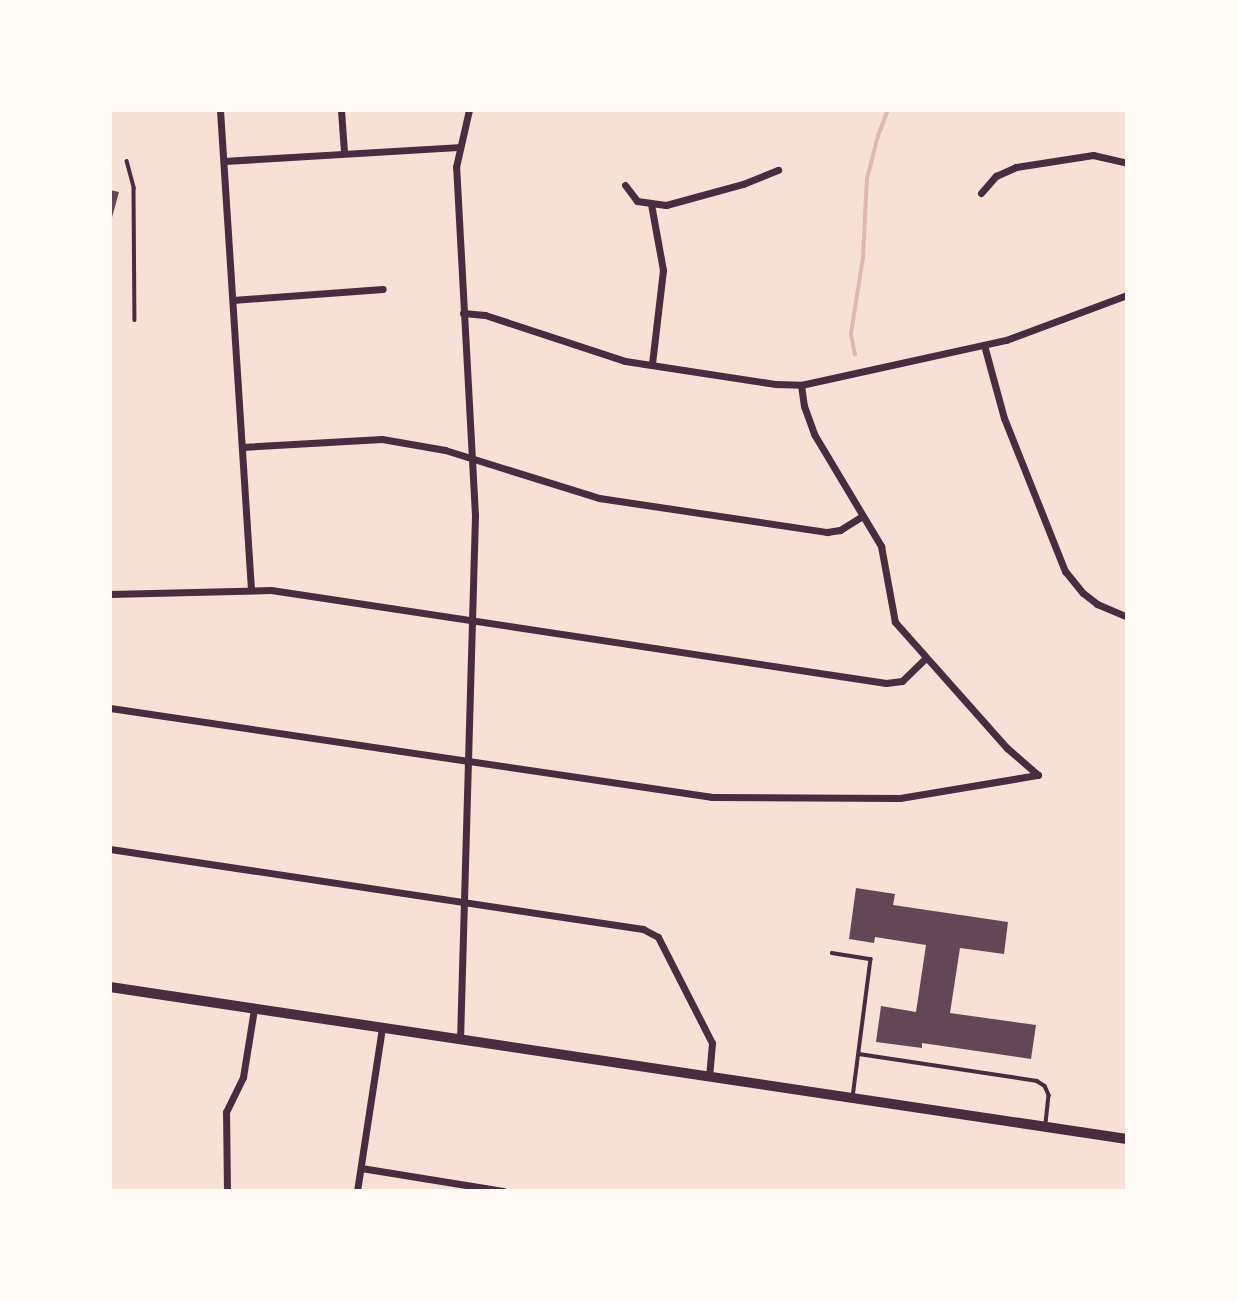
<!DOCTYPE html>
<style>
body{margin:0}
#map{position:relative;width:1237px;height:1301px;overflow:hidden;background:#f7e1d7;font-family:"Alegreya Sans",sans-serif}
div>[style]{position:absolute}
.stream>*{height:3.5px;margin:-1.75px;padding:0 1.75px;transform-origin:1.75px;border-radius:1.75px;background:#dcb8b0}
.building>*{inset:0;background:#644757}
.service>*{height:3.5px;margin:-1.75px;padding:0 1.75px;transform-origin:1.75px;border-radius:1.75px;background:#4a2c40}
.minor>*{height:7px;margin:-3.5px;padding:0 3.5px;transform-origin:3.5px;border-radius:3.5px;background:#4a2c40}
.primary>*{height:10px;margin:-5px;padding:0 5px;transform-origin:5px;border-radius:5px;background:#4a2c40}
span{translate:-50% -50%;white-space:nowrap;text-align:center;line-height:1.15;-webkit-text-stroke:7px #fffaf5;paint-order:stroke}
.frame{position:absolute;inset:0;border:112px solid #fffaf5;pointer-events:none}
</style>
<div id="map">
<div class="stream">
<div style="left:855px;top:355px;width:21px;rotate:-101deg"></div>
<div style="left:851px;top:334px;width:78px;rotate:-81.1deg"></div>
<div style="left:863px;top:257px;width:78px;rotate:-87.1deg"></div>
<div style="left:867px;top:179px;width:44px;rotate:-75.7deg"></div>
<div style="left:878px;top:136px;width:28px;rotate:-69deg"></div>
</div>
<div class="building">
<div style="clip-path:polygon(110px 190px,119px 192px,111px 221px,110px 221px)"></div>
<div style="clip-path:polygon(856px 888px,895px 894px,893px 905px,1008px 922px,1004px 954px,960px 948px,950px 1013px,1036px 1025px,1031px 1059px,922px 1043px,922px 1048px,876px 1042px,881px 1006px,916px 1012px,926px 945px,875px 937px,874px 943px,849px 939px)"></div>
</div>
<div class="service">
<div style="left:127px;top:161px;width:28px;rotate:75deg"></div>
<div style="left:134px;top:188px;width:132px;rotate:89.6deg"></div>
<div style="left:832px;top:953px;width:39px;rotate:9deg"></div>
<div style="left:871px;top:959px;width:139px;rotate:97.4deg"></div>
<div style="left:859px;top:1054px;width:180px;rotate:8.6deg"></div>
<div style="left:1037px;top:1081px;width:9px;rotate:32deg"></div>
<div style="left:1045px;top:1086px;width:10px;rotate:66deg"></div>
<div style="left:1049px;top:1095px;width:30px;rotate:96deg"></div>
</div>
<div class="minor">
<div style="left:220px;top:110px;width:480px;rotate:86.3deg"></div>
<div style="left:341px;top:110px;width:42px;rotate:85.9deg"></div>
<div style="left:224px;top:161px;width:234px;rotate:-3.4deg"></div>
<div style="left:625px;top:185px;width:20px;rotate:53deg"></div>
<div style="left:637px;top:201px;width:29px;rotate:8deg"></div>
<div style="left:666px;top:205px;width:80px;rotate:-15.3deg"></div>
<div style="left:743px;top:184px;width:38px;rotate:-22deg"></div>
<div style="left:981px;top:193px;width:23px;rotate:-49deg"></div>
<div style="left:996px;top:176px;width:22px;rotate:-24deg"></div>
<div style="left:1016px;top:167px;width:78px;rotate:-8.9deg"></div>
<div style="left:1093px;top:155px;width:35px;rotate:13deg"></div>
<div style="left:651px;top:204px;width:67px;rotate:79.7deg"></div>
<div style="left:663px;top:270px;width:95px;rotate:96.7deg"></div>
<div style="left:233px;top:300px;width:150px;rotate:-4.2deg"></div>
<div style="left:463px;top:313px;width:22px;rotate:5deg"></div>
<div style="left:485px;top:315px;width:147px;rotate:18.2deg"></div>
<div style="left:625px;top:361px;width:153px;rotate:8.7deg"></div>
<div style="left:776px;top:384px;width:25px;rotate:2deg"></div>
<div style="left:801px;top:385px;width:210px;rotate:-12.4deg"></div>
<div style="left:1006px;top:340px;width:129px;rotate:-20.4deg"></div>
<div style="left:984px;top:345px;width:76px;rotate:74.7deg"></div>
<div style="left:1004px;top:418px;width:165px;rotate:68.3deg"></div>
<div style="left:1065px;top:571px;width:28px;rotate:51deg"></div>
<div style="left:1083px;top:593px;width:18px;rotate:38deg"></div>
<div style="left:1097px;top:604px;width:33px;rotate:23deg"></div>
<div style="left:801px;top:385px;width:21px;rotate:82deg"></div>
<div style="left:804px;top:406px;width:30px;rotate:70deg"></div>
<div style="left:814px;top:434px;width:131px;rotate:59.1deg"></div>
<div style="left:881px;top:546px;width:77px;rotate:79.6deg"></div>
<div style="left:895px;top:622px;width:169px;rotate:48.4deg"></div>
<div style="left:1007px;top:748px;width:41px;rotate:41.1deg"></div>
<div style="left:242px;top:447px;width:140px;rotate:-3.3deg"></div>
<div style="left:382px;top:439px;width:64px;rotate:9.9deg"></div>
<div style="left:445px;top:450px;width:161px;rotate:17.3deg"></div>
<div style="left:599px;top:498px;width:231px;rotate:8.5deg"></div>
<div style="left:827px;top:532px;width:13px;rotate:-9deg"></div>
<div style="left:840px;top:530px;width:26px;rotate:-32deg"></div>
<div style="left:110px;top:594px;width:161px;rotate:-1.4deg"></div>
<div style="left:271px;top:590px;width:622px;rotate:8.6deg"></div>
<div style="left:886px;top:683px;width:16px;rotate:-7deg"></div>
<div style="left:902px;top:681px;width:33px;rotate:-44deg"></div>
<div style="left:110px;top:708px;width:609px;rotate:8.41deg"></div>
<div style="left:712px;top:797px;width:188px;rotate:0.3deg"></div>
<div style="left:900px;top:798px;width:140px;rotate:-9.5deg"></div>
<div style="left:110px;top:849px;width:539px;rotate:8.54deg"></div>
<div style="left:643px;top:929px;width:17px;rotate:28deg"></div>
<div style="left:658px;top:937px;width:119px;rotate:63deg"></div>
<div style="left:712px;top:1043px;width:34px;rotate:95deg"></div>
<div style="left:460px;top:1040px;width:525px;rotate:-88.36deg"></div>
<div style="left:475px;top:515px;width:349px;rotate:-93.1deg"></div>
<div style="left:456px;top:167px;width:58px;rotate:-77.2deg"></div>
<div style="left:361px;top:1168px;width:144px;rotate:9.2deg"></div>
<div style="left:227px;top:1191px;width:79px;rotate:-90.7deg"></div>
<div style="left:226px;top:1112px;width:39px;rotate:-64deg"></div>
<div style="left:243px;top:1077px;width:69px;rotate:-80.8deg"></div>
<div style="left:357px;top:1191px;width:165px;rotate:-81.3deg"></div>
</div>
<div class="primary">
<div style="left:110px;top:987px;width:1028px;rotate:8.5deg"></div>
</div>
<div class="frame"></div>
</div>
